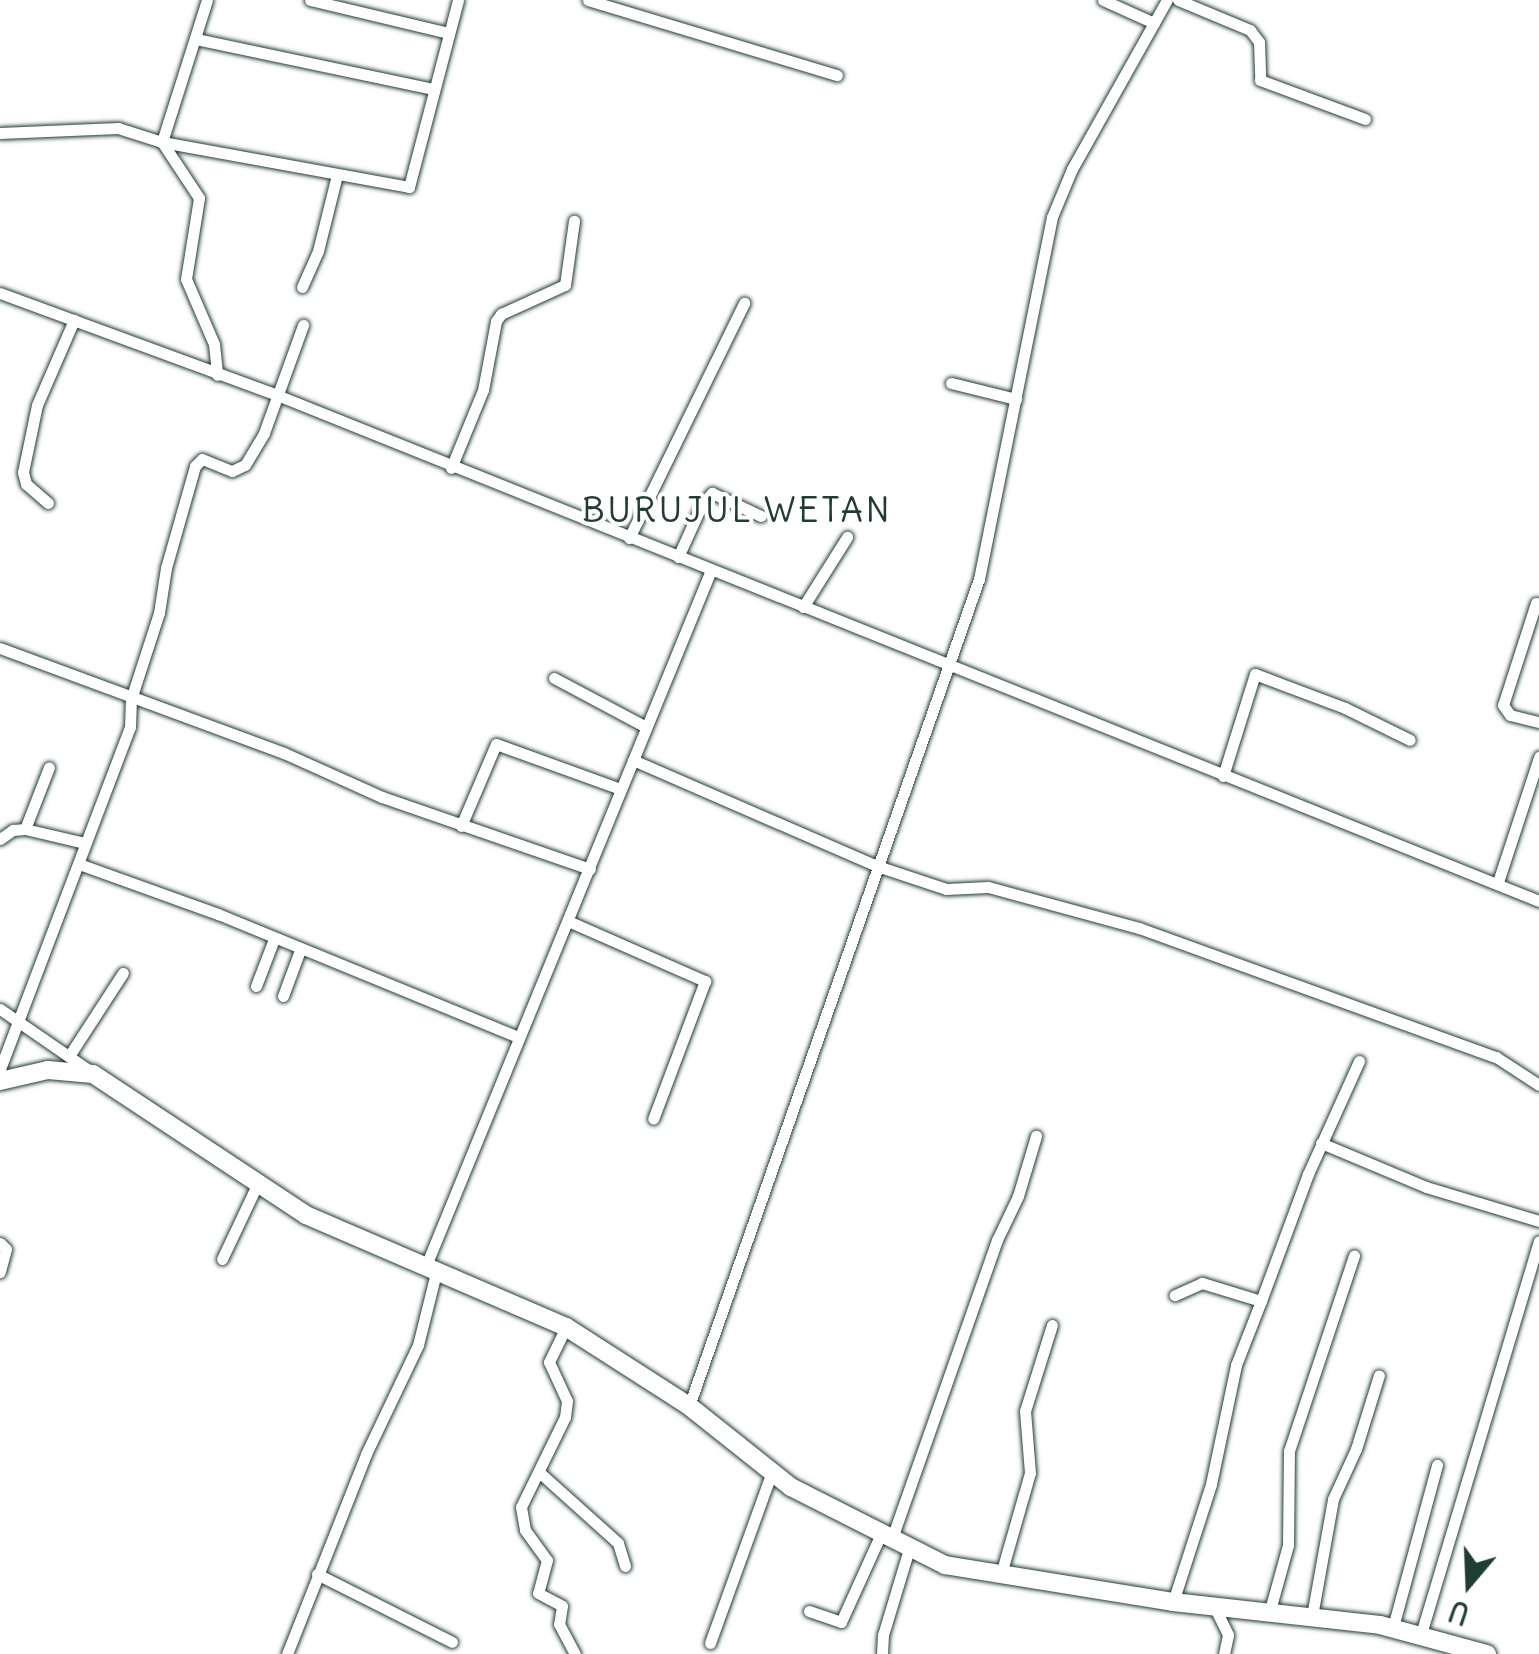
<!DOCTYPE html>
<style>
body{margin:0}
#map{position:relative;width:1539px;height:1654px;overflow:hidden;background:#fff;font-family:Delius,sans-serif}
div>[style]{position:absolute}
.roads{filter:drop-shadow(0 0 2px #1f3d34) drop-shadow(0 0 2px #1f3d34)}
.minor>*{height:11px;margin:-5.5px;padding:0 5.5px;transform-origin:5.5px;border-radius:5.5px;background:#fff}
.highway>*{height:18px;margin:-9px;padding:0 9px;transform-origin:9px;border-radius:9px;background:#fff}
span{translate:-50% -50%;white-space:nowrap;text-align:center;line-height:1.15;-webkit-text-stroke:8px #fff;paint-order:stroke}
.quarter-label{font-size:35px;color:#1f3d34;letter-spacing:2.5px}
.north{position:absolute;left:1419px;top:1534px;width:100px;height:100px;-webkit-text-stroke:8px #fff;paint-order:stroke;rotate:199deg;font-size:28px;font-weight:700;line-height:40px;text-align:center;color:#1f3d34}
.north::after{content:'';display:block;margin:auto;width:35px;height:45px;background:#1f3d34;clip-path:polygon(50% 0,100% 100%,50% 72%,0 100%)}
</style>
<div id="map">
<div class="roads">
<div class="minor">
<div style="left:207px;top:0;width:149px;rotate:107.6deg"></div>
<div style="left:162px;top:142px;width:251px;rotate:10.3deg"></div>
<div style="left:409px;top:187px;width:193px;rotate:-75.3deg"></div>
<div style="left:310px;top:0;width:143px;rotate:13.4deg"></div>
<div style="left:588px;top:0;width:260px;rotate:16.8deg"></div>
<div style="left:1103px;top:0;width:56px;rotate:24.3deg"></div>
<div style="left:1178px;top:0;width:78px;rotate:22.6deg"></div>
<div style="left:1250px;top:30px;width:15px;rotate:53deg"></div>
<div style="left:1259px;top:42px;width:38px;rotate:88deg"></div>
<div style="left:1260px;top:80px;width:112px;rotate:20.4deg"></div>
<div style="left:196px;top:39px;width:243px;rotate:11.9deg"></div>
<div style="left:0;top:133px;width:118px;rotate:-2.4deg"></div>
<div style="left:118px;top:128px;width:46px;rotate:17.7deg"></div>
<div style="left:162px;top:142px;width:67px;rotate:56.5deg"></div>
<div style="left:199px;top:198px;width:82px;rotate:99.1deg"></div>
<div style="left:186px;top:279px;width:71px;rotate:66.7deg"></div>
<div style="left:214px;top:344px;width:31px;rotate:84deg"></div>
<div style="left:302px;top:287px;width:39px;rotate:-66deg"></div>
<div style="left:318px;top:251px;width:78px;rotate:-76deg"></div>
<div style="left:0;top:293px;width:295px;rotate:20.2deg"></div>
<div style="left:277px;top:395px;width:1360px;rotate:21.85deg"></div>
<div style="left:951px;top:383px;width:67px;rotate:13.8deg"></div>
<div style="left:451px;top:468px;width:84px;rotate:-67.7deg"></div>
<div style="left:483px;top:390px;width:70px;rotate:-79.3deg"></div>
<div style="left:496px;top:321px;width:9px;rotate:-54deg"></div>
<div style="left:501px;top:314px;width:70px;rotate:-24.4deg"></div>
<div style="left:565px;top:285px;width:65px;rotate:-82deg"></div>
<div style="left:48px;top:503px;width:29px;rotate:-139deg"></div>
<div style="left:26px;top:484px;width:12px;rotate:-104deg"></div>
<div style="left:23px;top:472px;width:68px;rotate:-78.2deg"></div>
<div style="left:37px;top:405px;width:93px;rotate:-66.5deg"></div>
<div style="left:629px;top:538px;width:262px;rotate:-63.9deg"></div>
<div style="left:678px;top:557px;width:58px;rotate:-65.6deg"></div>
<div style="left:702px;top:504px;width:15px;rotate:-48deg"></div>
<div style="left:712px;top:493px;width:54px;rotate:25.1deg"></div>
<div style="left:1536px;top:603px;width:107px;rotate:107.9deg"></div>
<div style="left:1503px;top:705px;width:12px;rotate:55deg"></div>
<div style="left:1510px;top:715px;width:30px;rotate:14deg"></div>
<div style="left:803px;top:607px;width:83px;rotate:-57.8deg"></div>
<div style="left:0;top:648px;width:303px;rotate:20.3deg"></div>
<div style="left:284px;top:753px;width:107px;rotate:24.2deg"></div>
<div style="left:382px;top:797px;width:220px;rotate:19.1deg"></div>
<div style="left:554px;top:678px;width:104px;rotate:28deg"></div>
<div style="left:633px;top:760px;width:266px;rotate:23.5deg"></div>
<div style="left:877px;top:866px;width:73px;rotate:18.4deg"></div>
<div style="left:946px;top:889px;width:42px;rotate:-2.7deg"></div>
<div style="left:988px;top:887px;width:156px;rotate:15.2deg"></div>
<div style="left:1139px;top:928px;width:380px;rotate:19.9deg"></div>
<div style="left:1496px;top:1057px;width:51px;rotate:33.1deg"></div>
<div style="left:1223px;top:776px;width:107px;rotate:-72.6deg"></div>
<div style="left:1255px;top:674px;width:96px;rotate:20.7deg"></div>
<div style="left:1345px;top:708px;width:72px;rotate:26.2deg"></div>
<div style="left:461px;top:826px;width:89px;rotate:-66.9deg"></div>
<div style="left:496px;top:744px;width:132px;rotate:19.9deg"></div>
<div style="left:25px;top:829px;width:66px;rotate:-68.8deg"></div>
<div style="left:0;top:839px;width:16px;rotate:-35deg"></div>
<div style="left:13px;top:830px;width:12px;rotate:-5deg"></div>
<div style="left:25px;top:829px;width:62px;rotate:13.1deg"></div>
<div style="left:79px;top:864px;width:148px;rotate:19.8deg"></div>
<div style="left:218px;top:914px;width:324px;rotate:22.3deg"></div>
<div style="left:1498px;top:882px;width:132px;rotate:-71.8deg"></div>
<div style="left:568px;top:921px;width:150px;rotate:23.7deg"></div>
<div style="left:705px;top:981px;width:147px;rotate:110.6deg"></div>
<div style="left:256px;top:986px;width:50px;rotate:-69deg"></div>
<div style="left:283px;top:996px;width:49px;rotate:-69.7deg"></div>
<div style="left:0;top:1009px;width:109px;rotate:34.6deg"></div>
<div style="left:69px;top:1056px;width:99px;rotate:-57deg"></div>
<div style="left:0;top:1069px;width:366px;rotate:-69.2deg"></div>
<div style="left:130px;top:727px;width:28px;rotate:-88deg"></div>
<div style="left:131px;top:699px;width:90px;rotate:-72deg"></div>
<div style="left:159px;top:613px;width:46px;rotate:-81.2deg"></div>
<div style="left:166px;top:568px;width:106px;rotate:-74.1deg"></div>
<div style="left:195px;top:466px;width:10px;rotate:-45deg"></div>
<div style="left:202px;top:459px;width:32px;rotate:22deg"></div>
<div style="left:232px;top:471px;width:14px;rotate:-25deg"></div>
<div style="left:245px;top:465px;width:37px;rotate:-59deg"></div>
<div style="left:264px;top:433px;width:115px;rotate:-70.1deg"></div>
<div style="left:1321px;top:1143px;width:114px;rotate:22.7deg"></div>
<div style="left:1426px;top:1187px;width:118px;rotate:16.7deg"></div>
<div style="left:0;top:1243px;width:8px;rotate:45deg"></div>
<div style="left:6px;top:1249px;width:24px;rotate:105deg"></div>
<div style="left:222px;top:1259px;width:84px;rotate:-64.7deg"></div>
<div style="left:425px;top:1268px;width:754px;rotate:-67.72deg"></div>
<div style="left:1261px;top:1301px;width:135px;rotate:-69.7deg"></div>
<div style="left:1308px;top:1174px;width:124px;rotate:-65.7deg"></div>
<div style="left:566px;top:1327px;width:39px;rotate:116deg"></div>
<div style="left:549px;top:1362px;width:43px;rotate:65.2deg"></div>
<div style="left:567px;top:1401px;width:16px;rotate:97deg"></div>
<div style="left:565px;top:1417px;width:100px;rotate:116.1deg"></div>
<div style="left:521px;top:1507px;width:23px;rotate:80deg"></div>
<div style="left:525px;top:1530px;width:37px;rotate:54deg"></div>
<div style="left:547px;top:1560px;width:34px;rotate:105deg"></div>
<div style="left:538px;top:1593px;width:27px;rotate:28deg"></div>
<div style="left:562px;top:1606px;width:18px;rotate:99deg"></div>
<div style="left:559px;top:1624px;width:34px;rotate:62deg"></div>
<div style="left:689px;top:1406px;width:876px;rotate:-70.68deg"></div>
<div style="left:979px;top:579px;width:369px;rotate:-78.6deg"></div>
<div style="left:1052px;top:217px;width:52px;rotate:-67.4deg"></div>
<div style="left:1072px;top:169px;width:194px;rotate:-60.7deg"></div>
<div style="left:539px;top:1472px;width:106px;rotate:41.9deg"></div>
<div style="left:618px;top:1543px;width:24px;rotate:73deg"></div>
<div style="left:891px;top:1541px;width:319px;rotate:-70.6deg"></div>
<div style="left:997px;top:1240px;width:49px;rotate:-64.5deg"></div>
<div style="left:1018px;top:1196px;width:63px;rotate:-73.3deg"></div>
<div style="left:317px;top:1574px;width:151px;rotate:26.7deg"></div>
<div style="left:1001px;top:1574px;width:105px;rotate:-74deg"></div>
<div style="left:1030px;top:1473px;width:62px;rotate:-94.6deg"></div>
<div style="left:1025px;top:1411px;width:90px;rotate:-72.6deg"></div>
<div style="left:1173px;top:1602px;width:124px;rotate:-72.1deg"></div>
<div style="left:1211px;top:1484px;width:122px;rotate:-78.1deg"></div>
<div style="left:1236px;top:1365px;width:69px;rotate:-68.7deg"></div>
<div style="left:1261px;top:1301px;width:62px;rotate:-163deg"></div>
<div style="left:1202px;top:1283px;width:30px;rotate:156deg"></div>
<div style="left:1215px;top:1608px;width:30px;rotate:64deg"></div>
<div style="left:1228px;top:1635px;width:19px;rotate:102deg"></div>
<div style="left:1270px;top:1610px;width:67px;rotate:-74.5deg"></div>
<div style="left:1288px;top:1545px;width:94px;rotate:-89.4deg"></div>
<div style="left:1289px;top:1451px;width:206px;rotate:-71.6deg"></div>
<div style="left:809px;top:1611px;width:34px;rotate:19deg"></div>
<div style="left:841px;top:1622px;width:94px;rotate:-65.6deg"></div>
<div style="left:1312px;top:1616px;width:119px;rotate:-79.8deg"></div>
<div style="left:1333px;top:1499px;width:55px;rotate:-65.3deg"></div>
<div style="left:1356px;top:1449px;width:77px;rotate:-72.7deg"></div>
<div style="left:1393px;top:1627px;width:168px;rotate:-74.8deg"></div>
<div style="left:1421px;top:1634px;width:410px;rotate:-73.3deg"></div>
<div style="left:710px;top:1643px;width:182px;rotate:-70.1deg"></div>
<div style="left:287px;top:1654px;width:215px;rotate:-68.4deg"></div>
<div style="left:366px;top:1454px;width:121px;rotate:-64.5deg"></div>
<div style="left:418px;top:1345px;width:74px;rotate:-76deg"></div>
<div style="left:882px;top:1654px;width:19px;rotate:-87deg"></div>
<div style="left:883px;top:1635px;width:90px;rotate:-73.2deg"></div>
</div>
<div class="highway">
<div style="left:0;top:1081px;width:49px;rotate:-12.9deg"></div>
<div style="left:48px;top:1070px;width:45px;rotate:5.1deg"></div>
<div style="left:93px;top:1074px;width:255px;rotate:33.5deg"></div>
<div style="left:306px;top:1215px;width:283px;rotate:23.3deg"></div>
<div style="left:566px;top:1327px;width:146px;rotate:32.7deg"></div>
<div style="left:689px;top:1406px;width:130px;rotate:38.5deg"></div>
<div style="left:791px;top:1487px;width:173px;rotate:26.9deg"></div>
<div style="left:945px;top:1565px;width:231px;rotate:9.2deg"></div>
<div style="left:1173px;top:1602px;width:208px;rotate:6.3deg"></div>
<div style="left:1380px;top:1625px;width:111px;rotate:15.2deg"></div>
</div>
</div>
<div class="quarter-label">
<span style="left:737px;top:509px">BURUJUL WETAN</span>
</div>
<div class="north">U</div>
</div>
